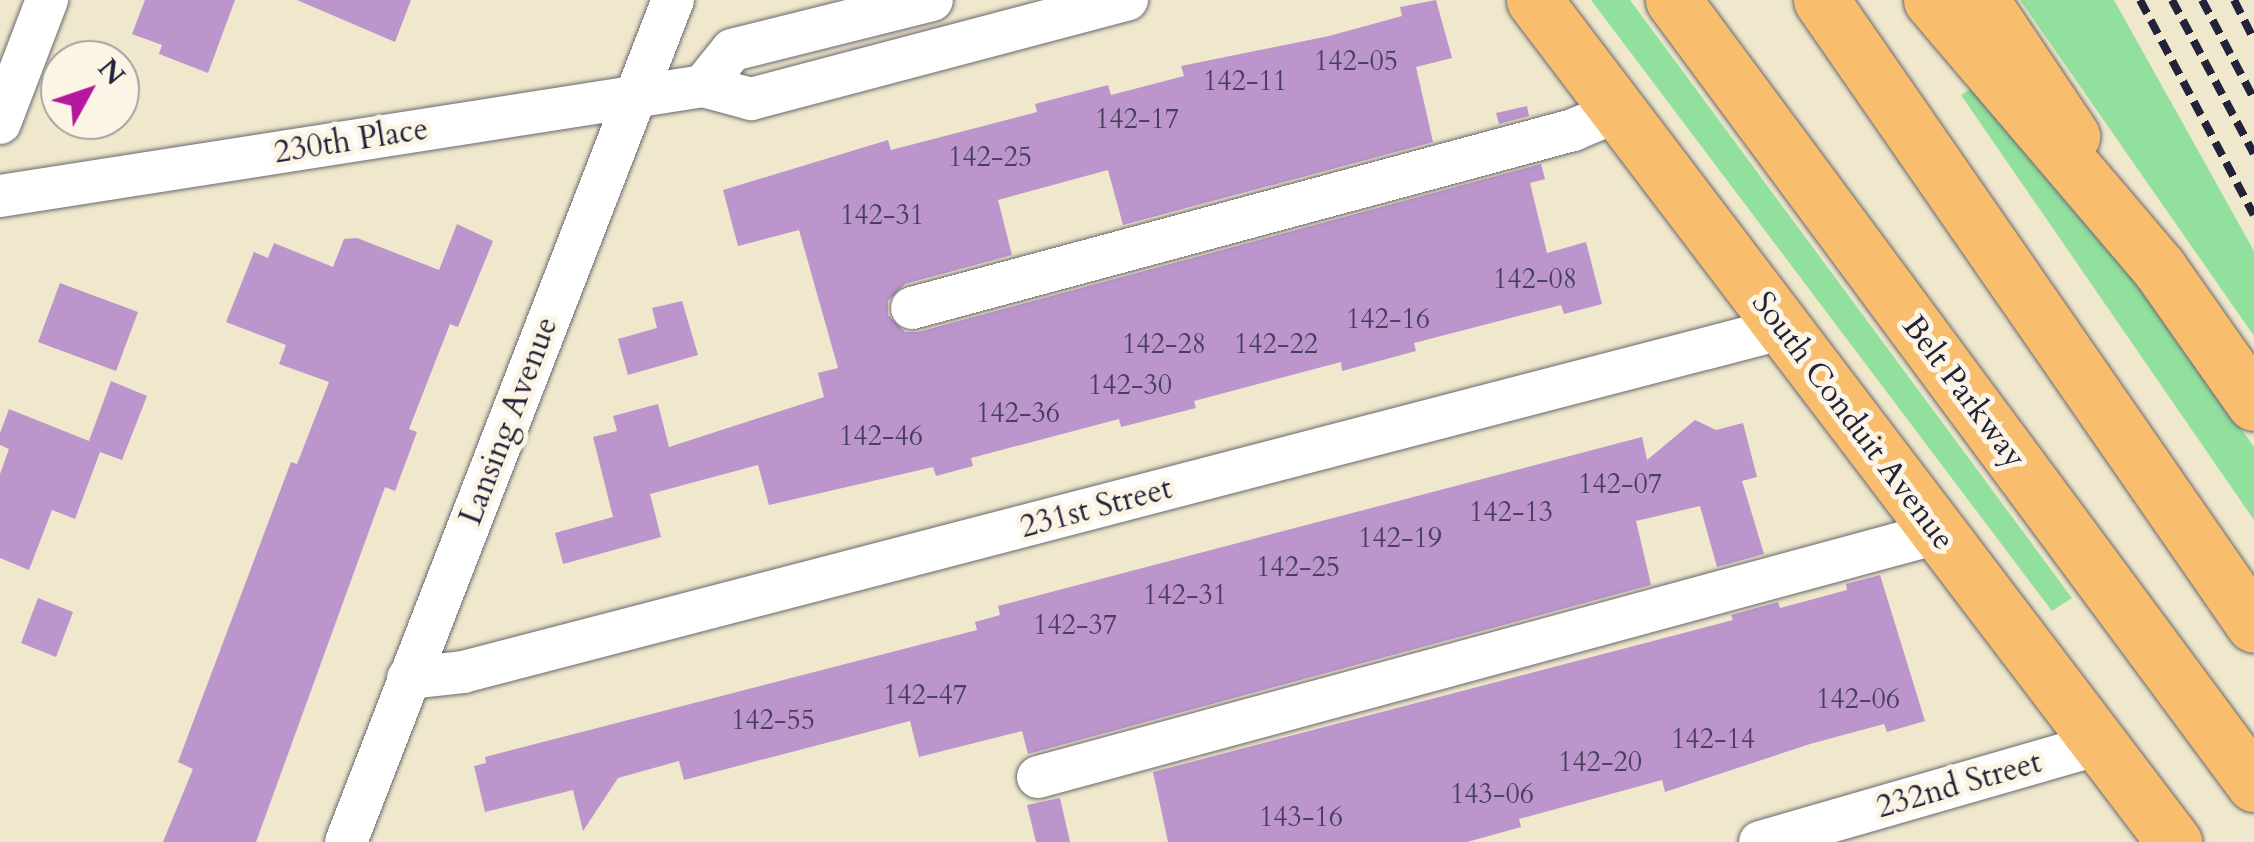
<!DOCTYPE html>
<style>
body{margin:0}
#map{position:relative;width:2254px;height:842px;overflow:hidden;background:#efe8cc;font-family:Cardo,serif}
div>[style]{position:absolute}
.green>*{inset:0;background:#91e09e}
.building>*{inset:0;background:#bb95cc}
.roads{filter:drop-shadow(0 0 2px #6a676e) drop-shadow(0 0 2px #6a676e)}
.minor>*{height:42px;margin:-21px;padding:0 21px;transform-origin:21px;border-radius:21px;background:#fff}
.major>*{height:55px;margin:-27.5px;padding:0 27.5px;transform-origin:27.5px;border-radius:27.5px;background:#f9be6d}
.highway>*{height:55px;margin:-27.5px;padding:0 27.5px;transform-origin:27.5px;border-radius:27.5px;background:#f9be6d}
.rail>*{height:8px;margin-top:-4px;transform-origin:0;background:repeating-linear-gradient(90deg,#22223b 0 15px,transparent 0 23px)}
span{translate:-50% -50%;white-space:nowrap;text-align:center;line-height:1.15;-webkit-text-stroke:10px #fcf5e5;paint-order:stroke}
.number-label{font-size:28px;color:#483f5f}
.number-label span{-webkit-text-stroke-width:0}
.street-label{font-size:32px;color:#22223b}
.north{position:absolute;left:40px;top:40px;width:100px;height:100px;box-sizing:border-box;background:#fcf5e5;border:2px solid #a5a1a1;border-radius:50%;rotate:50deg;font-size:28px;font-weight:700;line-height:40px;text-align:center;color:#22223b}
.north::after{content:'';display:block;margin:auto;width:35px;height:45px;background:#b5179e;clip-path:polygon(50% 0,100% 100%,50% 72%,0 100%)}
</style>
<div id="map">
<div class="green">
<div style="clip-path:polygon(1591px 0,1630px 0,2072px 598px,2052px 611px)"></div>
<div style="clip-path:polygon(2020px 0,2114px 0,2254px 251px,2254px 336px)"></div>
<div style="clip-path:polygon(1974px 87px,2097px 225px,2254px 447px,2254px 520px,1961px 95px)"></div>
</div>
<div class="building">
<div style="clip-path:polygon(145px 0,235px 0,208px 73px,159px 54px,162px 45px,132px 34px)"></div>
<div style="clip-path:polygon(297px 0,411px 0,395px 42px)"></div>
<div style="clip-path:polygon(1436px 0,1452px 58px,1416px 67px,1433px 142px,1123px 225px,1108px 170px,998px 200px,1012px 255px,905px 284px,888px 301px,888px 315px,905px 332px,918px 332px,1541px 164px,1545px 179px,1530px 183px,1547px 253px,1586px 242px,1602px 304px,1564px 314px,1561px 305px,1414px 343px,1416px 351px,1342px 371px,1341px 362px,1194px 401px,1196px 408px,1121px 427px,1119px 419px,971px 458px,973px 466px,936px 476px,933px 467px,769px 505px,758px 465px,650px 494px,661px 537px,563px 564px,555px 533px,613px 517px,593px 437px,617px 431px,613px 416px,658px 404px,669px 447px,824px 397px,818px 373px,838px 368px,799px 230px,738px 246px,723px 190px,888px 140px,891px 150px,1037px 112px,1035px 104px,1108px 85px,1111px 95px,1184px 76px,1181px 66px,1329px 36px,1402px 16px,1400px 7px)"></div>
<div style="clip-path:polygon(1527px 106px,1529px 116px,1499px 124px,1496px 113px)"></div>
<div style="clip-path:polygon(457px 224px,493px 241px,458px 327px,450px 324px,409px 429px,417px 432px,395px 491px,385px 487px,256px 842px,163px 842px,193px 769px,178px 762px,291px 462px,297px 464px,329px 382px,279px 364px,286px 345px,226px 322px,254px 252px,268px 258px,274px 243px,333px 267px,344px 239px,357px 238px,439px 270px)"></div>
<div style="clip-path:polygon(60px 283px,138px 312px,116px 371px,38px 342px)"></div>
<div style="clip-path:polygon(682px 301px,698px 355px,628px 375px,618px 339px,657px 328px,652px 308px)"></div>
<div style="clip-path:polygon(111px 381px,147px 396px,122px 460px,100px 452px,75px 519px,52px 510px,29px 570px,0 558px,0 474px,9px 449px,0 445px,0 433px,9px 409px,89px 441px)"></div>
<div style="clip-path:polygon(1695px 420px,1716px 430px,1743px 423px,1757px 477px,1742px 481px,1764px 554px,1717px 567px,1700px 506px,1636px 521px,1651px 585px,1028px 754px,1022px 731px,919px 757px,910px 721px,684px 780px,679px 761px,618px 778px,583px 831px,573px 790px,485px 812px,474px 766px,486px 763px,485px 757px,977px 630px,975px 622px,1000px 615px,998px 606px,1642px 437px,1647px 460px)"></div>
<div style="clip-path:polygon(1880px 575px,1925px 721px,1887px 732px,1884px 724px,1810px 744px,1665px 792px,1662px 780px,1519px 819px,1521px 827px,1467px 842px,1168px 842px,1153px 772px,1733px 620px,1731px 615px,1778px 602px,1780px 608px,1847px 590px,1846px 584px)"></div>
<div style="clip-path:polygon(38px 598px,73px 612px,56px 657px,21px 643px)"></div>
<div style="clip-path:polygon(1060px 798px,1070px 842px,1036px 842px,1027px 805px)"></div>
</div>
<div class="roads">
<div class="minor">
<div style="left:703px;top:86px;width:46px;rotate:-51.1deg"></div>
<div style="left:732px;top:50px;width:206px;rotate:-14deg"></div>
<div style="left:0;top:123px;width:132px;rotate:-69.1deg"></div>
<div style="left:0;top:196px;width:712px;rotate:-8.89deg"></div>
<div style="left:703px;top:86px;width:50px;rotate:15.2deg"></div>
<div style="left:751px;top:99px;width:389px;rotate:-14.8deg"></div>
<div style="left:912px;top:308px;width:685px;rotate:-15.07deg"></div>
<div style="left:1573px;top:130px;width:49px;rotate:-22.9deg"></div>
<div style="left:408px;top:678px;width:55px;rotate:-6.2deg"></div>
<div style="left:463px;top:672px;width:1362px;rotate:-14.59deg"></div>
<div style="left:1038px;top:777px;width:932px;rotate:-15.17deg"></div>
<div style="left:346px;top:842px;width:903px;rotate:-68.78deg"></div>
<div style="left:1760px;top:842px;width:354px;rotate:-16.1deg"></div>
</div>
<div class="major">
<div style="left:1981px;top:0;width:164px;rotate:56.2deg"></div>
</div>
<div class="highway">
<div style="left:1534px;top:0;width:1058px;rotate:52.76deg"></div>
<div style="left:1673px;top:0;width:976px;rotate:53.46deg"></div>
<div style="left:1821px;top:0;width:760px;rotate:55.29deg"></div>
<div style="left:1931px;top:0;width:352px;rotate:49.6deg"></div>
<div style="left:2159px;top:268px;width:165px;rotate:54.9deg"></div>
</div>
</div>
<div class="rail">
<div style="left:2140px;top:0;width:243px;rotate:62.1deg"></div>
<div style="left:2172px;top:0;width:174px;rotate:62deg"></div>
<div style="left:2202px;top:0;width:112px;rotate:62.3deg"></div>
<div style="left:2234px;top:0;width:45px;rotate:63.4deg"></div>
</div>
<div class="number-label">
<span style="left:1356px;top:61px">142-05</span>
<span style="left:1245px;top:81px">142-11</span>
<span style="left:1137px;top:119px">142-17</span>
<span style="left:990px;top:157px">142-25</span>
<span style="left:882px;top:215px">142-31</span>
<span style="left:1535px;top:279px">142-08</span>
<span style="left:1388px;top:319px">142-16</span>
<span style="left:1164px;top:344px">142-28</span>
<span style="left:1276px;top:344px">142-22</span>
<span style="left:1130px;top:385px">142-30</span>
<span style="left:1018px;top:413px">142-36</span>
<span style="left:881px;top:436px">142-46</span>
<span style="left:1620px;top:484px">142-07</span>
<span style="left:1511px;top:512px">142-13</span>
<span style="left:1400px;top:538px">142-19</span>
<span style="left:1298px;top:567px">142-25</span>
<span style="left:1185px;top:595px">142-31</span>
<span style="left:1075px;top:625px">142-37</span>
<span style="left:925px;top:695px">142-47</span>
<span style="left:1858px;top:699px">142-06</span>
<span style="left:773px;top:720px">142-55</span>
<span style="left:1713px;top:739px">142-14</span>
<span style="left:1600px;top:762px">142-20</span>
<span style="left:1492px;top:794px">143-06</span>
<span style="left:1301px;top:817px">143-16</span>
</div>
<div class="street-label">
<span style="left:351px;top:141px;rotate:-9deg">230th Place</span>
<span style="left:1964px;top:392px;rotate:53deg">Belt Parkway</span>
<span style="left:509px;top:421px;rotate:-69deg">Lansing Avenue</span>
<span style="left:1853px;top:421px;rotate:53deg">South Conduit Avenue</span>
<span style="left:1096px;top:508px;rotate:-15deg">231st Street</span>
<span style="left:1959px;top:785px;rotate:-16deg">232nd Street</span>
</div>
<div class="north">N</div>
</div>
